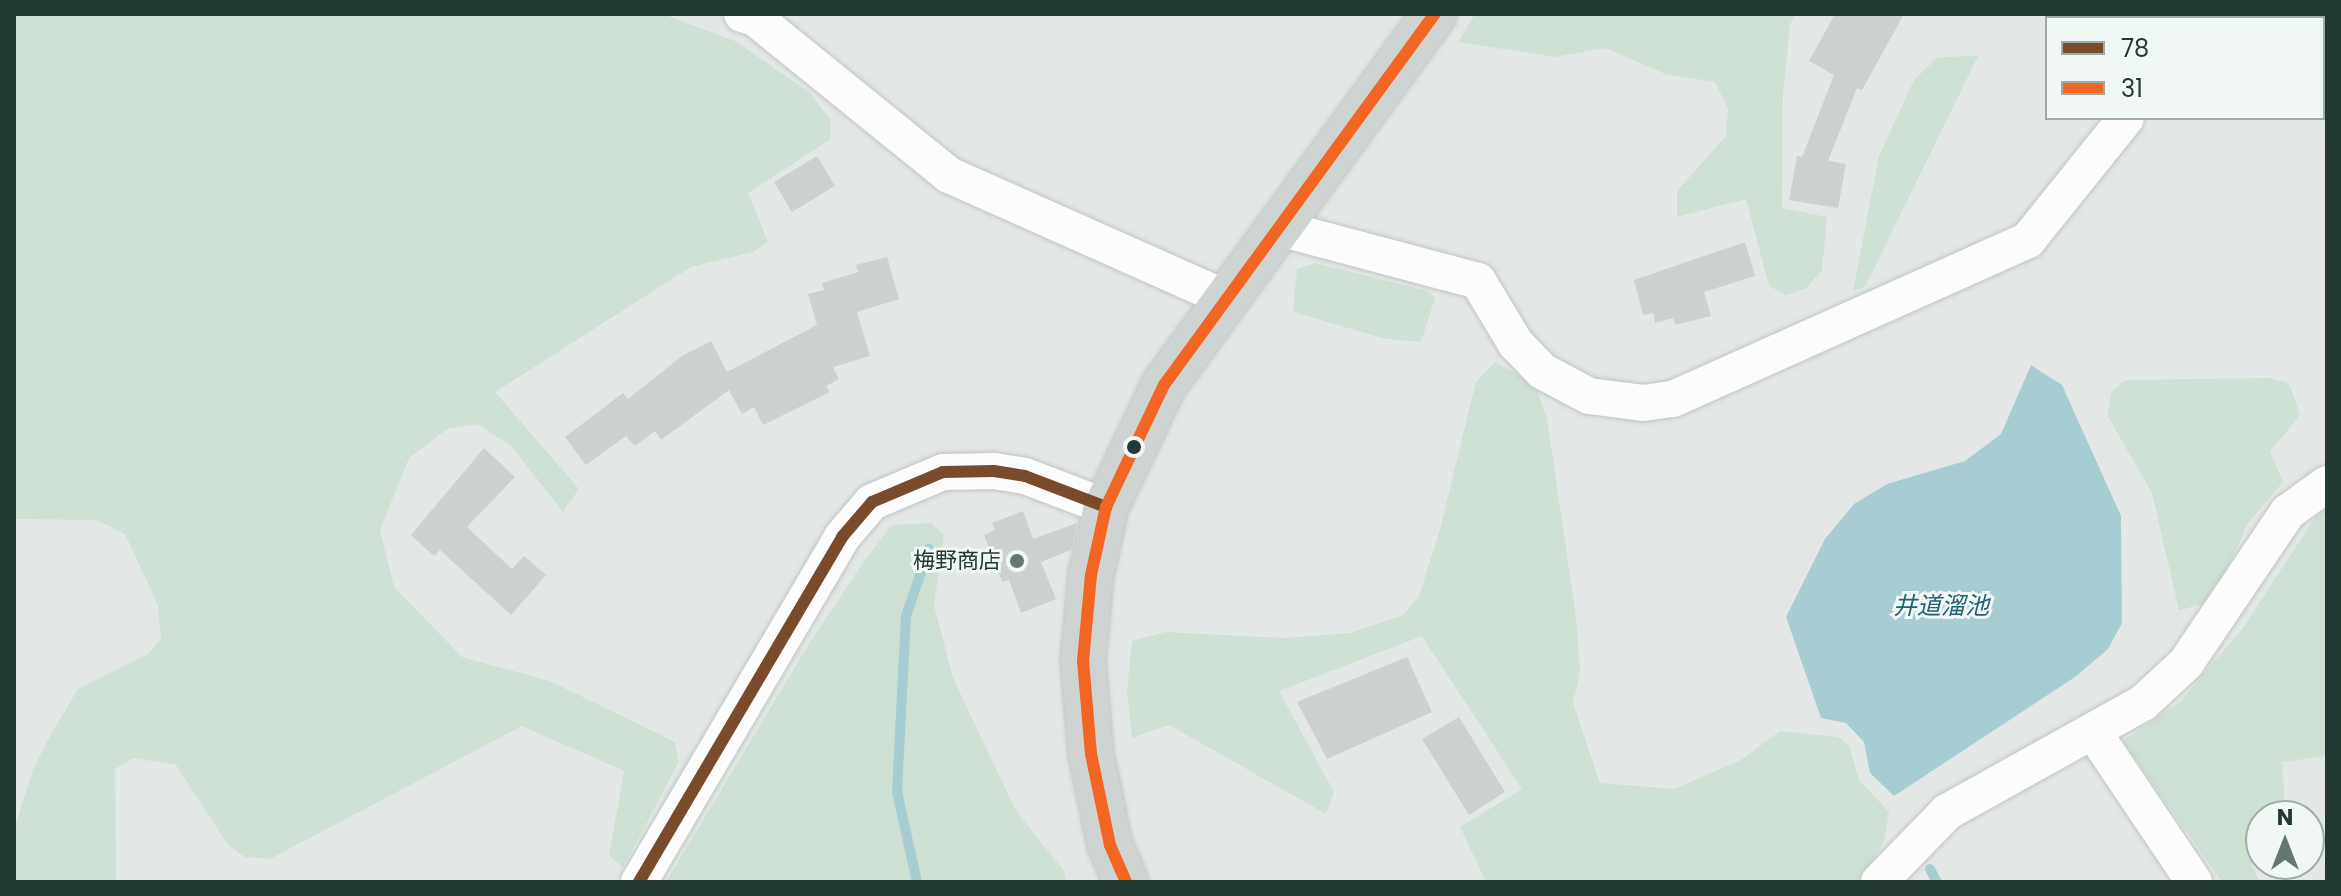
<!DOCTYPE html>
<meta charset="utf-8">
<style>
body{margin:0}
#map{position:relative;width:2341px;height:896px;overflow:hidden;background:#e3e8e6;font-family:Poppins,"Noto Sans JP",sans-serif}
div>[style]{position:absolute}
.green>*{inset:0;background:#cde0d3}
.water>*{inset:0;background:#a7cdd3}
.stream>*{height:10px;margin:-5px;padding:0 5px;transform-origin:5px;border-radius:5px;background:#a7cdd3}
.building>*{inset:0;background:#ccd0cf}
.roads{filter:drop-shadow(0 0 2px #c0c5c3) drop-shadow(0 0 2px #c0c5c3)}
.street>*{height:36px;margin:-18px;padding:0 18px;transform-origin:18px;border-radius:18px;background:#fbfcfb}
.primary>*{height:44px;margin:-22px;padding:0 22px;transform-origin:22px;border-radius:22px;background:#ced4d2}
.bus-1>*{height:12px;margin:-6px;padding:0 6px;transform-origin:6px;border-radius:6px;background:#7a4b2a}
.bus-2>*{height:12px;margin:-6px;padding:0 6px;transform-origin:6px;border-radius:6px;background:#f26522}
.dots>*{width:22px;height:22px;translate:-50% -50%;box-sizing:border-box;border:4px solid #f1f7f4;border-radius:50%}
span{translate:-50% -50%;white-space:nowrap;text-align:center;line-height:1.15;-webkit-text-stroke:6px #f1f7f4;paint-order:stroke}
.poi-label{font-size:22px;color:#233933}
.right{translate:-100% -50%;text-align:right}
.water-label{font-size:24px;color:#226270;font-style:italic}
.frame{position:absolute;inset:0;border:16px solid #233933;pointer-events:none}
.legend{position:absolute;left:2045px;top:16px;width:280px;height:104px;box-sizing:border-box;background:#f1f7f4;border:2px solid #9faba7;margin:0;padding:10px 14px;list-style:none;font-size:24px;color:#233933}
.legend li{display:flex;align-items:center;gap:16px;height:40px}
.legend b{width:40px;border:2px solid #9faba7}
.north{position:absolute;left:2245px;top:800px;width:80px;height:80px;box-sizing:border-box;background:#f1f7f4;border:2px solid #9faba7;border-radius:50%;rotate:0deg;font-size:22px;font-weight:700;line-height:32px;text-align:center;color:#233933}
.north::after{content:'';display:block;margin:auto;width:28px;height:36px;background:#667672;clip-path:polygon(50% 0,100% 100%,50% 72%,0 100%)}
</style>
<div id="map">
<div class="green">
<div style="clip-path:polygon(14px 14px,663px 14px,735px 41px,809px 92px,830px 119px,831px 139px,748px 193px,768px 242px,753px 252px,691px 267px,495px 392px,579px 489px,563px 512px,512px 447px,478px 424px,447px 429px,409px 458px,380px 530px,394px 587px,462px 657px,550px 681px,675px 742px,679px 762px,623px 867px,609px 856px,624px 771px,522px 726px,270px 859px,245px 857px,228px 845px,176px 765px,134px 758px,115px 769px,116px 882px,14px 882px,14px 830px,33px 769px,51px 734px,78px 689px,148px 654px,161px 639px,158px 605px,125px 534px,97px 520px,14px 519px)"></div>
<div style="clip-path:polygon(1475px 14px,1797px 14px,1790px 24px,1783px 95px,1782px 208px,1827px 217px,1822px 270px,1806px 288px,1786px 295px,1769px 286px,1746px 199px,1677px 217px,1677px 191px,1726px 136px,1728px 109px,1715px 82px,1665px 74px,1606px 48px,1555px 57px,1458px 42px)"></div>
<div style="clip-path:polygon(1978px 56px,1865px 287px,1853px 291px,1879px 156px,1914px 80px,1938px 57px)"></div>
<div style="clip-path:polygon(1315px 263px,1428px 291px,1435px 298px,1421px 342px,1386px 339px,1293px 312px,1297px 269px)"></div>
<div style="clip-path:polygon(1495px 362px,1535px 385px,1547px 418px,1576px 617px,1580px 671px,1573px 703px,1600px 783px,1674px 789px,1741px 760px,1780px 731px,1838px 737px,1849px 745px,1859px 780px,1889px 812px,1884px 841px,1860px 882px,1486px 882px,1460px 827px,1522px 789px,1422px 636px,1279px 691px,1334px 792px,1326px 814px,1169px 725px,1132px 738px,1127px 691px,1132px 641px,1165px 632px,1284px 638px,1351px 633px,1403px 615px,1419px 596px,1439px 533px,1476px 382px)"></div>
<div style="clip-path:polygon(2270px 378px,2289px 383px,2300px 415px,2270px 452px,2283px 482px,2248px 523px,2212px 602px,2179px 610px,2152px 493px,2107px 415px,2112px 391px,2125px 380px)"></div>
<div style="clip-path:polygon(2327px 509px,2327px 756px,2282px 762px,2285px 808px,2279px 816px,2261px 816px,2252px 864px,2260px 882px,2222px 882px,2123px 741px,2179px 703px,2242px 629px,2314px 519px)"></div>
<div style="clip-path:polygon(931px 523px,944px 535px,934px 605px,953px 678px,1016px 811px,1064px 871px,1066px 882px,666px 882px,810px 642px,865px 560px,892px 525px)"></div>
</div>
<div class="water">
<div style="clip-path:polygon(2031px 365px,2062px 385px,2121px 516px,2122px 623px,2108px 649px,2075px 677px,1894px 796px,1870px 773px,1864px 742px,1846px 723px,1821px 718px,1786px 617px,1825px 539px,1854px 504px,1887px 484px,1965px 461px,2001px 434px)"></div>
</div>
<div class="stream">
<div style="left:1930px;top:869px;width:15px;rotate:62deg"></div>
<div style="left:917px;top:882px;width:92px;rotate:-102.5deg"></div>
<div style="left:897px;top:792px;width:176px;rotate:-87.1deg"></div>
<div style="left:906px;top:616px;width:71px;rotate:-71.1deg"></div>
</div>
<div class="building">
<div style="clip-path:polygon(1835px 14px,1904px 14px,1862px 90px,1857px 88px,1828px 161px,1846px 164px,1838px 208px,1789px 200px,1797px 156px,1802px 157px,1834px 75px,1809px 61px)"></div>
<div style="clip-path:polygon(817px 156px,835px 186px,792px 212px,774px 182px)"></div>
<div style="clip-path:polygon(1745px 242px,1755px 276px,1704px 292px,1711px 316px,1675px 325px,1673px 318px,1655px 323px,1653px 313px,1643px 315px,1634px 280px)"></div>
<div style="clip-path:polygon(887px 257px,899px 299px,857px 312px,870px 356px,833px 367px,839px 379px,826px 386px,830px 392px,763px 425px,754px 407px,742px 414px,729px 390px,661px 440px,655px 431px,635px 446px,626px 436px,586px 465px,565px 437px,623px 393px,628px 399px,682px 356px,711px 341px,727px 372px,817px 325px,808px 294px,824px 290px,822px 283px,858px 272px,856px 265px)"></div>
<div style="clip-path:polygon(484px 448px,515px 477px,467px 527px,512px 569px,524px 556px,546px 575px,511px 615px,440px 550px,434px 556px,411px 535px)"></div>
<div style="clip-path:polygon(1023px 511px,1033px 539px,1077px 523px,1071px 550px,1041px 562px,1056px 599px,1021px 613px,1009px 580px,1002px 582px,984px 535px,995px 530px,992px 523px)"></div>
<div style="clip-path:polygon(1407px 657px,1432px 712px,1327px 759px,1297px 702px)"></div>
<div style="clip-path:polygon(1459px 717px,1505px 792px,1469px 815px,1422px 739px)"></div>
</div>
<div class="roads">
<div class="street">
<div style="left:742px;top:14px;width:14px;rotate:17deg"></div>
<div style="left:755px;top:18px;width:250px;rotate:39deg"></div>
<div style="left:949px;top:175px;width:304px;rotate:24deg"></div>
<div style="left:2323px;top:92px;width:4px;rotate:14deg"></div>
<div style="left:1279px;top:228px;width:206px;rotate:14.9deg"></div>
<div style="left:1478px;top:281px;width:74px;rotate:58.9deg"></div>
<div style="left:1516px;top:344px;width:37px;rotate:46deg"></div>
<div style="left:1542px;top:371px;width:53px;rotate:28deg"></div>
<div style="left:1589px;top:396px;width:54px;rotate:7.4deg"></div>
<div style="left:1643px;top:403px;width:30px;rotate:-8deg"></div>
<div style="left:1673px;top:399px;width:389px;rotate:-24.1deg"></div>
<div style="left:2028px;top:240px;width:156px;rotate:-51.2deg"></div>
<div style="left:2094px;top:733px;width:179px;rotate:56.1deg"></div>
<div style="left:639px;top:882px;width:400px;rotate:-59.5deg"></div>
<div style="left:842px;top:537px;width:46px;rotate:-49.4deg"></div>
<div style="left:872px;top:502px;width:77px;rotate:-22.9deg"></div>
<div style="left:943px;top:472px;width:51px;rotate:-1.1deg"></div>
<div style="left:994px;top:471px;width:31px;rotate:9deg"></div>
<div style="left:1025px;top:476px;width:87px;rotate:20.9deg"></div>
<div style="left:1879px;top:882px;width:98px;rotate:-45.8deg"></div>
<div style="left:1947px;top:812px;width:224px;rotate:-29.1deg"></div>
<div style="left:2143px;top:703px;width:59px;rotate:-42.9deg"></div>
<div style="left:2186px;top:663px;width:182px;rotate:-56deg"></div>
<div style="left:2288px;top:512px;width:48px;rotate:-35.7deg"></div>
</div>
<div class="primary">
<div style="left:1126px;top:882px;width:40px;rotate:-113.4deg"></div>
<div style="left:1110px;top:845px;width:93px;rotate:-101.8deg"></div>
<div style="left:1091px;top:754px;width:93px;rotate:-94.9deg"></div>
<div style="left:1083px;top:661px;width:86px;rotate:-84.7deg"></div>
<div style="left:1091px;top:575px;width:70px;rotate:-77.6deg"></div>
<div style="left:1106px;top:507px;width:135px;rotate:-64.6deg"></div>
<div style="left:1164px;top:385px;width:459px;rotate:-53.9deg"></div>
</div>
</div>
<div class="bus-1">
<div style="left:639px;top:882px;width:400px;rotate:-59.5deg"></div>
<div style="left:842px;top:537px;width:46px;rotate:-49.4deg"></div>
<div style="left:872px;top:502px;width:77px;rotate:-22.9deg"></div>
<div style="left:943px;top:472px;width:51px;rotate:-1.1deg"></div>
<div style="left:994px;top:471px;width:31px;rotate:9deg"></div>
<div style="left:1025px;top:476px;width:87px;rotate:20.9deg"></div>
</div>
<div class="bus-2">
<div style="left:1126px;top:882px;width:40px;rotate:-113.4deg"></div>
<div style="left:1110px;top:845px;width:93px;rotate:-101.8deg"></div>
<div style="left:1091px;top:754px;width:93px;rotate:-94.9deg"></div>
<div style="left:1083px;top:661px;width:86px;rotate:-84.7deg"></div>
<div style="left:1091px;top:575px;width:70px;rotate:-77.6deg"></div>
<div style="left:1106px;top:507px;width:135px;rotate:-64.6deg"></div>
<div style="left:1164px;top:385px;width:459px;rotate:-53.9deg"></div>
</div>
<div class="dots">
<div style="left:1134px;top:447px;background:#233933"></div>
<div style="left:1017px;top:561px;background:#667672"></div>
</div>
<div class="poi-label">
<span class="right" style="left:1001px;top:561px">梅野商店</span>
</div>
<div class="water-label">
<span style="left:1941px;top:606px">井道溜池</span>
</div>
<div class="frame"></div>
<ul class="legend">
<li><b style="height:10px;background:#7a4b2a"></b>78</li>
<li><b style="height:10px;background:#f26522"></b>31</li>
</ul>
<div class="north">N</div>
</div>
